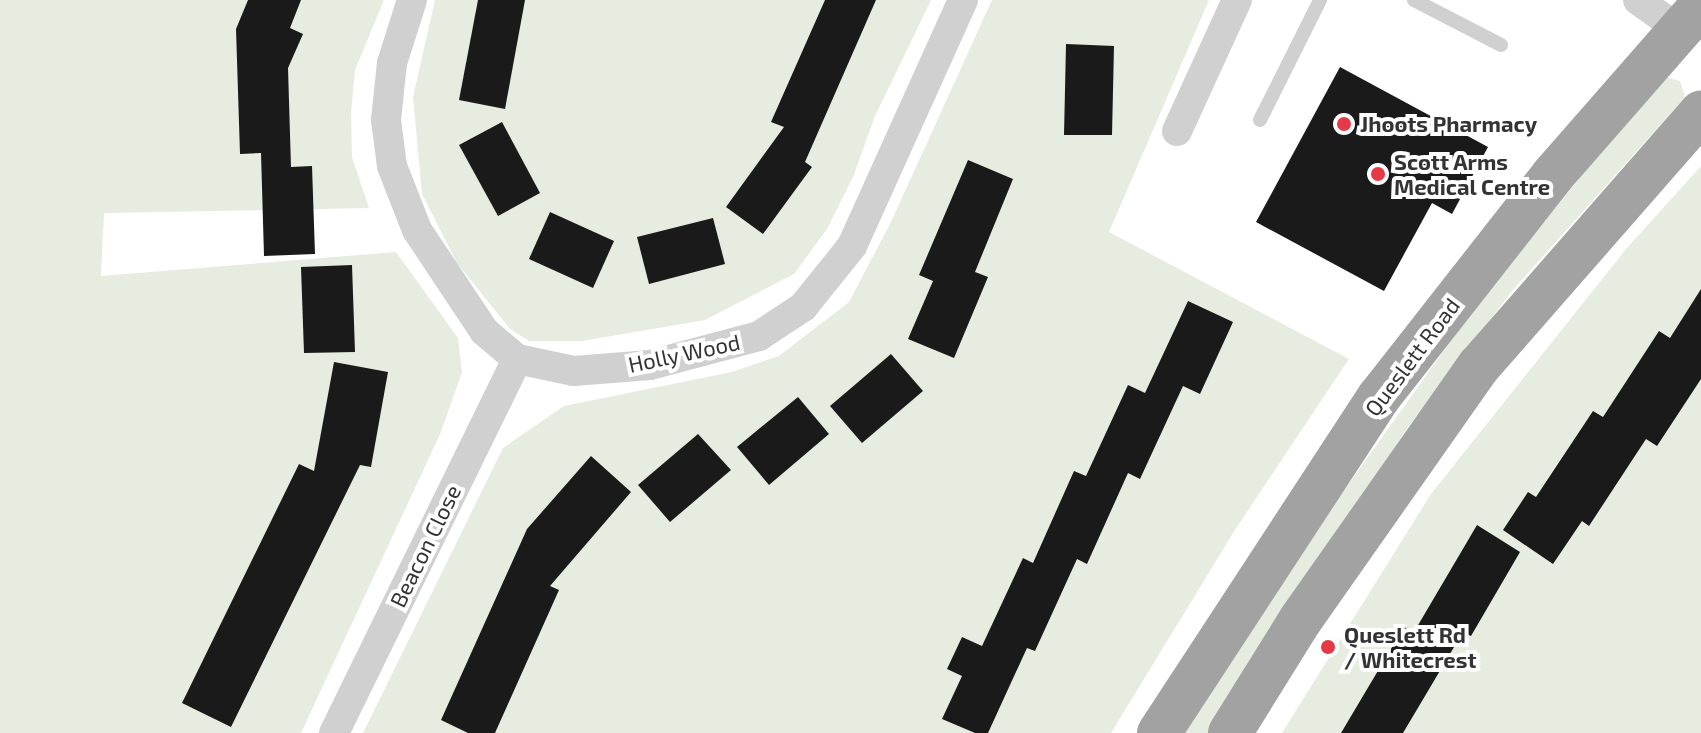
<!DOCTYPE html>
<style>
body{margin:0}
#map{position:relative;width:1701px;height:733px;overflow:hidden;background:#fff;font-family:"Exo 2",sans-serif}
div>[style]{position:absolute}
.green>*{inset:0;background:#e6ecdf}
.building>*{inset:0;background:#1a1a1a}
.service>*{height:14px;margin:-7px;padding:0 7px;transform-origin:7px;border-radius:7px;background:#d0d0d0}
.minor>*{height:30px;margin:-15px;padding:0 15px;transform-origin:15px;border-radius:15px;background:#d0d0d0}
.trunk>*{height:44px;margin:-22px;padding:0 22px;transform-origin:22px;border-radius:22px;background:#a2a2a2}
.dots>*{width:22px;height:22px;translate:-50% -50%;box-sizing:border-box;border:4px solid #fff;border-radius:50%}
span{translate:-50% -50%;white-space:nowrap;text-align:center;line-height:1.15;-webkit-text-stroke:8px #fff;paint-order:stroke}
.poi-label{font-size:22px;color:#333;font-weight:700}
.left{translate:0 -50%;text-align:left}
.street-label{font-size:22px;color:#333}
</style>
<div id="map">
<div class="green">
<div style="clip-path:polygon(0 0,384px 0,355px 70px,351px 113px,352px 157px,369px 208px,104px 213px,101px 276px,396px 252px,458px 338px,462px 372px,441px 432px,301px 733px,0 733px)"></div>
<div style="clip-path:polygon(435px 0,931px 0,875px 116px,853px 177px,827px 229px,794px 274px,705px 320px,582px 341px,529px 341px,510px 329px,457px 263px,422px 194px,413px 97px)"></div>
<div style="clip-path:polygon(992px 0,1209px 0,1109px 232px,1349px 359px,1233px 533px,1111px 733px,363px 733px,503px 448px,564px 406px,732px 372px,779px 356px,849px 302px,891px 222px)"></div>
<div style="clip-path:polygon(1662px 76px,1680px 81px,1685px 97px,1512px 291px,1408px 427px,1209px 733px,1185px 733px,1320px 524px,1470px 314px)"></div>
<div style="clip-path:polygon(1701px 166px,1701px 733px,1282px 733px,1431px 494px,1626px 249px)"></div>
</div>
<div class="building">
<div style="clip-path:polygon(248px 0,301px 0,290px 28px,303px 34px,288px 68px,291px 167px,312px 166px,315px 254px,264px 256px,261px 153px,240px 154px,236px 29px)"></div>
<div style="clip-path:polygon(478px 0,525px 0,505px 109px,459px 100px)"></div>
<div style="clip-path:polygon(825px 0,876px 0,805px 162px,812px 167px,763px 234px,726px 207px,784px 127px,771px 122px)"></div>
<div style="clip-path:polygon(1066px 44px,1114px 46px,1112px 135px,1064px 135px)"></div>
<div style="clip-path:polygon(1340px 67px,1488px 147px,1452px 214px,1432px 203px,1384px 291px,1256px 222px)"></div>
<div style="clip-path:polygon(502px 122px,540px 193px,498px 216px,459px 145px)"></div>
<div style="clip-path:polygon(968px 160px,1013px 179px,975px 272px,988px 277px,954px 358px,908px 339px,933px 281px,919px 275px)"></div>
<div style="clip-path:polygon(550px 212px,614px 241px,593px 288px,529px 259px)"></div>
<div style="clip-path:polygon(713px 218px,725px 264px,649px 284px,637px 237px)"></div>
<div style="clip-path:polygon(352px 265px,355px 352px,304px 353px,301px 267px)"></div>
<div style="clip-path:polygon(1701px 289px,1701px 379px,1657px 446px,1646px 439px,1589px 526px,1582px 521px,1553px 564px,1503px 530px,1528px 492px,1536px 497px,1593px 411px,1603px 417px,1659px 331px,1670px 338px)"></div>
<div style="clip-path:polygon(1188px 301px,1233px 322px,1200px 394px,1183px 386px,1140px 479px,1128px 473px,1087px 564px,1077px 559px,1035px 651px,1027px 648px,988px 733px,975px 733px,942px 719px,962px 676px,947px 669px,962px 637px,982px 646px,1023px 558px,1033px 563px,1074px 471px,1086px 476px,1128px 385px,1145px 393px)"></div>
<div style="clip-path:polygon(891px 354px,923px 391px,862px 443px,830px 406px)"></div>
<div style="clip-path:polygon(334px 362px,388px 372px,371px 467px,360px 465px,231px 727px,182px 703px,299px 464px,314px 471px)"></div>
<div style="clip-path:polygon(798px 397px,829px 434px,769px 485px,737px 447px)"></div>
<div style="clip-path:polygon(698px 434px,731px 470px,670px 522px,638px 485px)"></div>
<div style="clip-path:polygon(591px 456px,631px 492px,550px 586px,559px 590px,495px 733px,468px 733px,441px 720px,527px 529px)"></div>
<div style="clip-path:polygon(1477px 525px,1520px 552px,1471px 636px,1463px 632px,1403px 733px,1341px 733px,1404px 627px,1414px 632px)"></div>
</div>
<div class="service">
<div style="left:1414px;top:0;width:98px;rotate:27.3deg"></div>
<div style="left:1260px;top:120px;width:134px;rotate:-63.4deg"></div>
</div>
<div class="minor">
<div style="left:412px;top:0;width:66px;rotate:107.6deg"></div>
<div style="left:392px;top:63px;width:57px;rotate:96deg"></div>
<div style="left:386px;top:120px;width:46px;rotate:82.6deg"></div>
<div style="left:392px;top:166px;width:69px;rotate:68.7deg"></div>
<div style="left:417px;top:230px;width:121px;rotate:56.4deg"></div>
<div style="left:484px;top:331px;width:43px;rotate:40.3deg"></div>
<div style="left:517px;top:359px;width:58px;rotate:11.9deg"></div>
<div style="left:574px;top:371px;width:76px;rotate:-4.5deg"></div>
<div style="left:650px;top:365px;width:113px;rotate:-14.9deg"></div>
<div style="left:759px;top:336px;width:53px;rotate:-33.4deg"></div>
<div style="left:803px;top:307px;width:78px;rotate:-51.2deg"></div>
<div style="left:852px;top:246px;width:270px;rotate:-65.7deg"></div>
<div style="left:1638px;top:0;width:52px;rotate:35.5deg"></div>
<div style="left:1177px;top:131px;width:144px;rotate:-65.4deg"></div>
<div style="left:334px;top:733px;width:416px;rotate:-63.9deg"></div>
</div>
<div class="trunk">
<div style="left:1159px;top:733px;width:402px;rotate:-56.8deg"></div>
<div style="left:1379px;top:397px;width:282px;rotate:-51.9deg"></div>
<div style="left:1553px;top:175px;width:225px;rotate:-48.8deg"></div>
<div style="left:1230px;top:733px;width:134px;rotate:-58.1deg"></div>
<div style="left:1301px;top:619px;width:309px;rotate:-54.9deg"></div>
<div style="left:1479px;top:366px;width:337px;rotate:-48.8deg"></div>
</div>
<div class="dots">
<div style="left:1344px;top:124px;background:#e63946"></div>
<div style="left:1378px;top:174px;background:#e63946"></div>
<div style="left:1328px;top:647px;background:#e63946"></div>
</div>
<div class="poi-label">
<span class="left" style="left:1360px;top:124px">Jhoots Pharmacy</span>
<span class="left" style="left:1394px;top:174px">Scott Arms<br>Medical Centre</span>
<span class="left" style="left:1344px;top:647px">Queslett Rd<br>/ Whitecrest</span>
</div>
<div class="street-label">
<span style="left:684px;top:353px;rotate:-12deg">Holly Wood</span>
<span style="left:1412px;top:357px;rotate:-53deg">Queslett Road</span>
<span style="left:425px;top:546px;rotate:-64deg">Beacon Close</span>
</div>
</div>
